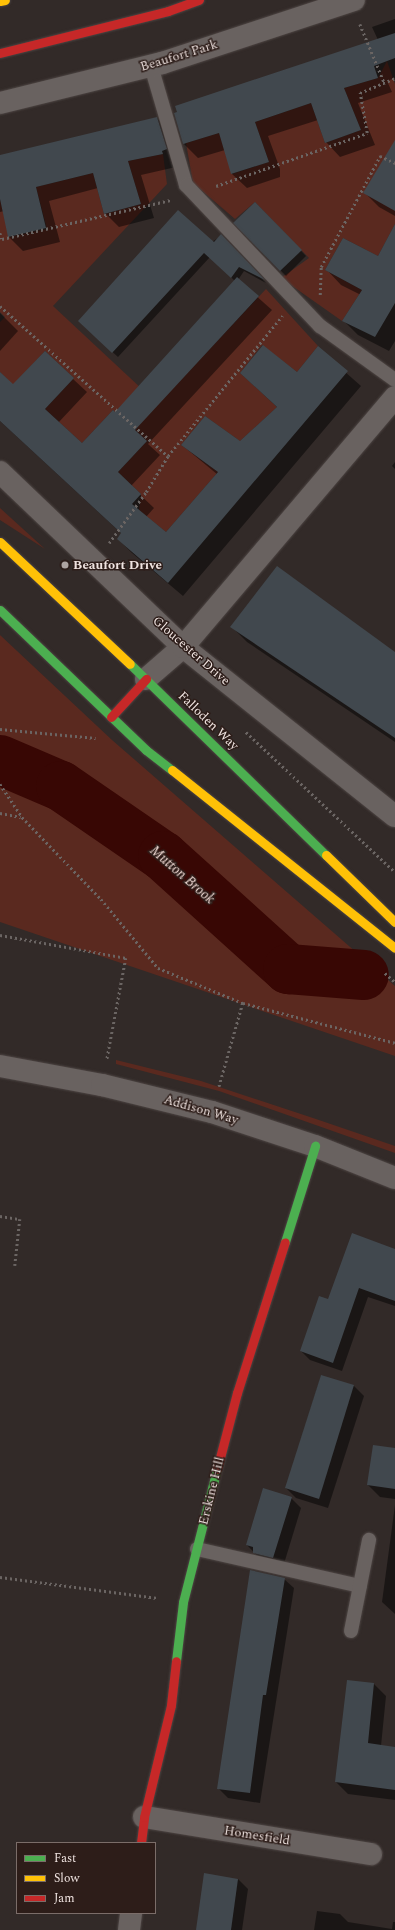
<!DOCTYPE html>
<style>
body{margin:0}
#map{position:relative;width:395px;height:1930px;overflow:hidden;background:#322a28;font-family:Spectral,serif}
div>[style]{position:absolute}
.green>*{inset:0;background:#5a291f}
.shadow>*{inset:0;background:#0007}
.river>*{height:50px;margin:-25px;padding:0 25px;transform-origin:25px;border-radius:25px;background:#380704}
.building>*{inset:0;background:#41484e}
.path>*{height:2.5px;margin-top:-1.25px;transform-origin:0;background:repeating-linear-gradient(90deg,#6b6563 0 2px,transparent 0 5px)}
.roads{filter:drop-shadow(0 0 1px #4d4543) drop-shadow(0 0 1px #4d4543)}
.lane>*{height:14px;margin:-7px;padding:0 7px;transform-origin:7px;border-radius:7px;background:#696260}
.street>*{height:22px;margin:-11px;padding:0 11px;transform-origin:11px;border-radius:11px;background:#696260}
.fast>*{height:9px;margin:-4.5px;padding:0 4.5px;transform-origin:4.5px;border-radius:4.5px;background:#4caf50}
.slow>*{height:9px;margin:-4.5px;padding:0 4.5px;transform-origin:4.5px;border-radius:4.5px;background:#ffc107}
.jam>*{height:9px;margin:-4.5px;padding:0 4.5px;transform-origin:4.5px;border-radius:4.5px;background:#c62828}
.dots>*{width:11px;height:11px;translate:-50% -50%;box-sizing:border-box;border:2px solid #2d1d19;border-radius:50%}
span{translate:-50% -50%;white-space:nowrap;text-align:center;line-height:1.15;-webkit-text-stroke:3px #2d1d19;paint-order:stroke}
.street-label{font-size:13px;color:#f0e4e1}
.poi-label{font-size:13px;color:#f0e4e1;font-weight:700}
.left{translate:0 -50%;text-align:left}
.water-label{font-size:14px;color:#f2dad5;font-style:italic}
.legend{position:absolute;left:16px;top:1842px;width:140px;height:72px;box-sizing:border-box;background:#2d1d19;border:1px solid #7b6d69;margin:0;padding:5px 7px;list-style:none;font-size:12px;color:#f0e4e1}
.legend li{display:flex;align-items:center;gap:8px;height:20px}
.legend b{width:20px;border:1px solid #7b6d69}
</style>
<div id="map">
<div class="green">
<div style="clip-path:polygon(387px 61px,395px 84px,395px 224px,378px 256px,343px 238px,325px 270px,362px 290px,342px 321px,281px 278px,309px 258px,255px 202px,235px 219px,193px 183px,186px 143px,219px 133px,232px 174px,269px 162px,255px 122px,311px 103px,325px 143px,361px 130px,344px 88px,378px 78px)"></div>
<div style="clip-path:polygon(163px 154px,167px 184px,53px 306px,158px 404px,266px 289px,318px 346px,297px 372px,262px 345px,240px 373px,277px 407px,240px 441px,205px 416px,181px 445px,218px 472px,166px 532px,139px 510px,141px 494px,118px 472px,147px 441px,113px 410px,82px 443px,45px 409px,74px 378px,45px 351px,13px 385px,0 372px,0 322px,5px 317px,0 312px,0 199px,9px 237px,47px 229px,36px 187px,93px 173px,104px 214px,141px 204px,128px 161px)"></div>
<div style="clip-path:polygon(0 508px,45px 549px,0 520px)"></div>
<div style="clip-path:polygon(0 635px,112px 740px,395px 986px,395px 1056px,0 922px)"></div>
<div style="clip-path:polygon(116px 1060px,201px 1081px,316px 1119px,395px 1146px,395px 1153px,219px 1091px,116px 1064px)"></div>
</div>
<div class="shadow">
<div style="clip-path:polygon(395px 19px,395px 78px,387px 81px,392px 92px,358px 103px,375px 145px,340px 157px,326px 142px,318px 120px,268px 136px,280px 169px,280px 177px,247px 188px,232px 174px,225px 150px,198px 158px,184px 144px,378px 40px,372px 27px)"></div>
<div style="clip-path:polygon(157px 118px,171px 132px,176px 167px,141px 175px,154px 218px,119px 227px,105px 213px,98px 188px,49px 201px,60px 242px,23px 251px,9px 237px,4px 211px,0 212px,0 156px)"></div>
<div style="clip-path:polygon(395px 168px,395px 216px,379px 207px,365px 193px)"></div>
<div style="clip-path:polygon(255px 203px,306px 256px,286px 276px,235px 223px)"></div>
<div style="clip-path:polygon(395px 226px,395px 341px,389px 351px,358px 335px,344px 321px,361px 295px,341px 285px,327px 270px,379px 257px)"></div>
<div style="clip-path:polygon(221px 236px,266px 283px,244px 271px,238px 280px,272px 310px,148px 444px,160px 455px,131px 486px,154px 508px,146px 517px,166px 533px,218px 475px,182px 445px,240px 443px,278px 408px,241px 373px,298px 374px,318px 348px,361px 386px,183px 596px,132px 553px,118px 539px,122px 534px,0 421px,0 374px,13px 386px,73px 379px,87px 392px,58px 423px,82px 445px,115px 413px,235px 281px,210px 257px,118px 357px,84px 326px)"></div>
<div style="clip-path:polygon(0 313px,18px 331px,0 351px)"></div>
<div style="clip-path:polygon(395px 462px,395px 469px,392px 466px)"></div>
<div style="clip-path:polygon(232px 627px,395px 653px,395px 742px,247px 642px)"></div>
<div style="clip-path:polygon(395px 1250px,395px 1306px,368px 1297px,342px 1371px,310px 1360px,301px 1351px,328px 1301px)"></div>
<div style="clip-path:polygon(321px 1376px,354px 1386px,364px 1396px,328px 1508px,296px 1498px,286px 1488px)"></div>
<div style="clip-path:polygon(395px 1449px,395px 1499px,380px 1497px,368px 1485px)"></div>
<div style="clip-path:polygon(291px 1498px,301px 1508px,283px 1567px,263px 1562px,247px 1545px)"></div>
<div style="clip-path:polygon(395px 1505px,395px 1614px,382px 1602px)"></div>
<div style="clip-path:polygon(284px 1579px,294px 1588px,260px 1803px,228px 1798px,218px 1788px)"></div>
<div style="clip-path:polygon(374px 1684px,386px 1696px,381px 1746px,395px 1748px,395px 1800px,348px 1794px,336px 1782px)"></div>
<div style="clip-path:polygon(238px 1879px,248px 1889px,242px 1930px,196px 1930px)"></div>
<div style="clip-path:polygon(317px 1911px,340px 1914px,348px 1922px,392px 1929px,393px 1922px,395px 1922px,395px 1930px,314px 1930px)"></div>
</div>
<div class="river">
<div style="left:0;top:760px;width:66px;rotate:23.1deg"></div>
<div style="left:61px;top:786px;width:124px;rotate:34.5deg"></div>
<div style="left:163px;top:856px;width:169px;rotate:42.1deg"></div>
<div style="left:288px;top:969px;width:76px;rotate:4.5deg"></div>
</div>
<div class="building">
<div style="clip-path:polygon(395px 33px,395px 58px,374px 66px,378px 78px,344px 88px,361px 130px,325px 143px,311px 103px,255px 122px,269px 162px,231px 174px,219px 133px,183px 144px,174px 113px,177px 112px,175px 106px)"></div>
<div style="clip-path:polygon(157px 117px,167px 149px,162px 151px,163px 154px,128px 161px,141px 204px,104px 214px,93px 173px,36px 187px,46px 228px,8px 237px,0 199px,0 155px)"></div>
<div style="clip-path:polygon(395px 140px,395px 211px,363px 193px)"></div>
<div style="clip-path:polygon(255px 202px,302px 250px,280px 271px,233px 223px)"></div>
<div style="clip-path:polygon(178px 210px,214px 242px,221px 234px,265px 280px,239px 267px,231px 278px,204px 253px,112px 353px,78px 321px)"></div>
<div style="clip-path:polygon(395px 224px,395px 303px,375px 337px,342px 321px,362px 290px,325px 270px,343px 238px,378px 256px)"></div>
<div style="clip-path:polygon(237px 277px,259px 296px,135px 430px,147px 441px,118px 472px,141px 494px,132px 504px,166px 532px,218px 472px,181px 445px,205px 416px,240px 441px,277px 407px,240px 373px,263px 345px,297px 372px,318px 346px,348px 371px,168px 583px,117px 539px,121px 533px,0 421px,0 372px,13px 384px,45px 351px,74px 378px,45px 409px,82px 443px,113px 410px,115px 412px)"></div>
<div style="clip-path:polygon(277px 566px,395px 652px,395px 738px,230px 627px)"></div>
<div style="clip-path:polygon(352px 1233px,395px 1249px,395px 1301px,359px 1288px,333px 1363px,300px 1351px,319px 1296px,328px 1299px)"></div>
<div style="clip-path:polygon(321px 1375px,354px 1385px,319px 1499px,285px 1488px)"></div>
<div style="clip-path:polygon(373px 1445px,395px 1448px,395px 1489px,367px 1485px)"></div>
<div style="clip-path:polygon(263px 1488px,292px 1497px,273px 1558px,253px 1553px,253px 1547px,246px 1545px)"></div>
<div style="clip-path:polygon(250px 1570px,285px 1578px,266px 1695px,263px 1695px,250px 1793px,217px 1789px)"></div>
<div style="clip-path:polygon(347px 1680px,374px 1683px,368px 1743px,395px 1747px,395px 1790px,335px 1782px)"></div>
<div style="clip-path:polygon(204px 1873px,238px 1879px,231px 1930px,196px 1930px)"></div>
</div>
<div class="path">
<div style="left:360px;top:24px;width:63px;rotate:67.5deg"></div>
<div style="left:216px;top:186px;width:160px;rotate:-19.3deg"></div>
<div style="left:367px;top:133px;width:41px;rotate:-99.9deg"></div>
<div style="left:360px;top:93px;width:38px;rotate:-23deg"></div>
<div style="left:0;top:233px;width:6px;rotate:72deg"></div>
<div style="left:2px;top:239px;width:173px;rotate:-13deg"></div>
<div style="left:320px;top:295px;width:28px;rotate:-88deg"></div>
<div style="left:321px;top:267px;width:126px;rotate:-62deg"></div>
<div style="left:380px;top:156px;width:17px;rotate:25deg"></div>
<div style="left:0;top:306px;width:225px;rotate:41.8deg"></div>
<div style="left:168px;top:456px;width:181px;rotate:-50.8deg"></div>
<div style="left:109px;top:543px;width:63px;rotate:-54deg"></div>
<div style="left:146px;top:492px;width:42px;rotate:-58.6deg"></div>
<div style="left:0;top:729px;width:96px;rotate:5.4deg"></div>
<div style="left:246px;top:732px;width:204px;rotate:43.2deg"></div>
<div style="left:0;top:784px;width:40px;rotate:56deg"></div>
<div style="left:22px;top:817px;width:114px;rotate:46.1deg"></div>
<div style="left:101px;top:899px;width:89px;rotate:50.4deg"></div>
<div style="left:158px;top:968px;width:92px;rotate:22.4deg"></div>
<div style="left:243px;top:1003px;width:87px;rotate:105.9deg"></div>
<div style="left:0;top:813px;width:21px;rotate:11deg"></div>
<div style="left:0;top:935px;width:128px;rotate:10.3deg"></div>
<div style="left:126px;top:958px;width:104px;rotate:100.6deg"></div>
<div style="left:385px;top:973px;width:13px;rotate:42deg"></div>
<div style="left:243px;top:1003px;width:157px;rotate:14.7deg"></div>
<div style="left:0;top:1216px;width:20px;rotate:9deg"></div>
<div style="left:20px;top:1219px;width:47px;rotate:96.1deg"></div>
<div style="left:0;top:1577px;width:159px;rotate:7.6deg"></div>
</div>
<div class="roads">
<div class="lane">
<div style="left:151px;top:66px;width:124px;rotate:73.6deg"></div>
<div style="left:186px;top:185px;width:195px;rotate:46.5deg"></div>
<div style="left:320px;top:326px;width:92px;rotate:35.8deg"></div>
<div style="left:197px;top:1549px;width:167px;rotate:12.8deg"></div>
<div style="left:351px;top:1631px;width:93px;rotate:-78.8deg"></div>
</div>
<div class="street">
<div style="left:0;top:103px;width:167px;rotate:-13.9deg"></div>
<div style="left:162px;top:63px;width:202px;rotate:-18.2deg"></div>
<div style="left:0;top:472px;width:253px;rotate:43.7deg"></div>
<div style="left:183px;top:647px;width:271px;rotate:38.6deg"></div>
<div style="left:146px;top:679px;width:49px;rotate:-40.9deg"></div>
<div style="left:183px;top:647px;width:328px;rotate:-49.7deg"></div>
<div style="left:0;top:1066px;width:104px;rotate:10.6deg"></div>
<div style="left:102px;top:1085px;width:113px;rotate:13.8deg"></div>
<div style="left:212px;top:1112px;width:108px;rotate:18.3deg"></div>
<div style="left:315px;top:1146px;width:86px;rotate:21.8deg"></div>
<div style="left:144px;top:1817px;width:230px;rotate:9.3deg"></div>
<div style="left:129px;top:1930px;width:17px;rotate:-83deg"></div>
</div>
<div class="fast">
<div style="left:0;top:610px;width:202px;rotate:43.8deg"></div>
<div style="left:146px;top:750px;width:33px;rotate:38deg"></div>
<div style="left:130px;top:664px;width:274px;rotate:44.3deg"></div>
<div style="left:285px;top:1242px;width:101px;rotate:-72.6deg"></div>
<div style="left:176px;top:1661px;width:59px;rotate:-83.2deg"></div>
<div style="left:183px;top:1602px;width:137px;rotate:-75.7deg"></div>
</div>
<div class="slow">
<div style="left:0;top:1px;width:5px;rotate:-11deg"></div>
<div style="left:0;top:542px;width:178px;rotate:43.2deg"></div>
<div style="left:172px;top:770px;width:285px;rotate:38.6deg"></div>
<div style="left:326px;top:855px;width:96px;rotate:44.2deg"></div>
</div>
<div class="jam">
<div style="left:0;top:53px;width:173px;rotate:-14deg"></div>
<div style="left:168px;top:11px;width:33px;rotate:-20deg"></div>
<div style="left:111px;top:717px;width:52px;rotate:-47.4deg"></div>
<div style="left:217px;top:1469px;width:79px;rotate:-75.3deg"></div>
<div style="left:237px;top:1393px;width:158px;rotate:-72.4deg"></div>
<div style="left:141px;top:1843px;width:26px;rotate:-83deg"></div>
<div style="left:144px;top:1817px;width:115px;rotate:-76.4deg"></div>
<div style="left:171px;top:1705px;width:44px;rotate:-83.5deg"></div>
</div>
</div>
<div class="dots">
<div style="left:65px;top:565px;background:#aea3a0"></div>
</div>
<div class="street-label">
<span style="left:179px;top:56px;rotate:-17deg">Beaufort Park</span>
<span style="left:191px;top:651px;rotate:41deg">Gloucester Drive</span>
<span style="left:208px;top:721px;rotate:44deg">Falloden Way</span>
<span style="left:201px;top:1110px;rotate:16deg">Addison Way</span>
<span style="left:212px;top:1491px;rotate:-76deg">Erskine Hill</span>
<span style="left:257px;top:1836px;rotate:9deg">Homesfield</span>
</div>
<div class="poi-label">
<span class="left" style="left:73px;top:565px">Beaufort Drive</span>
</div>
<div class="water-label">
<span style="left:182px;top:875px;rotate:41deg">Mutton Brook</span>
</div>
<ul class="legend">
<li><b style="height:5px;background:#4caf50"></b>Fast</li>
<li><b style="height:5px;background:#ffc107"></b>Slow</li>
<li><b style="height:5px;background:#c62828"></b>Jam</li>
</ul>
</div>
